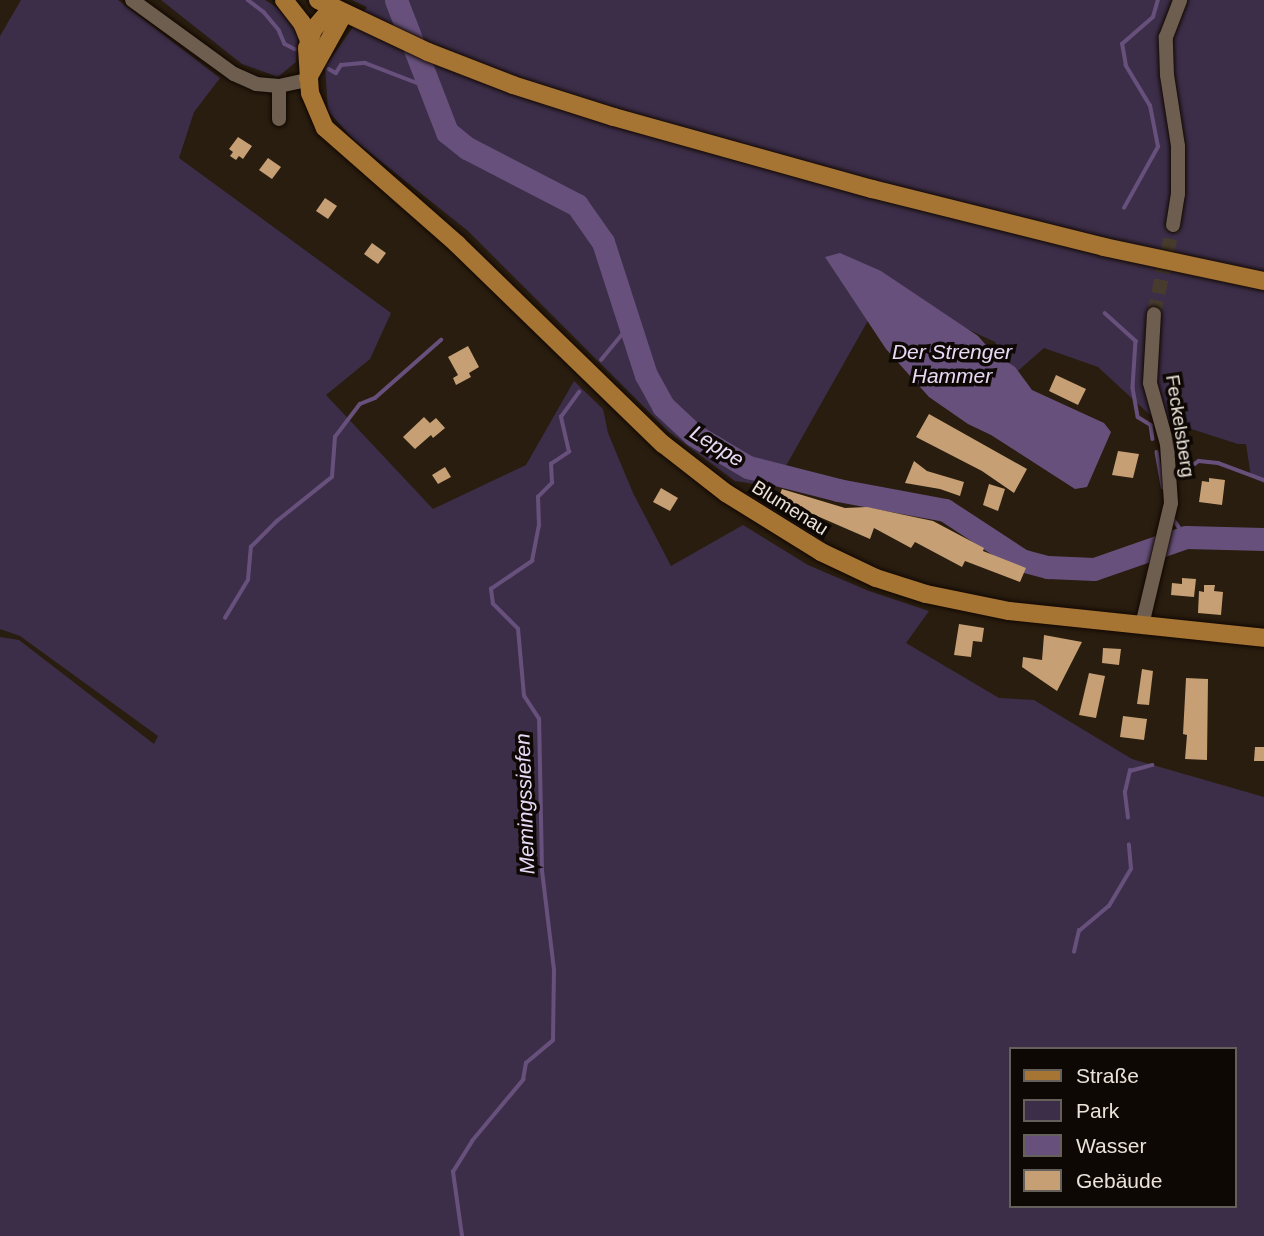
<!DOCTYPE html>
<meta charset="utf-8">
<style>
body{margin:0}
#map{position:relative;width:1264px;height:1236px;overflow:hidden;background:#291d0f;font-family:Helvetica,sans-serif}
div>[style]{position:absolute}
.green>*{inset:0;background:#3c2e48}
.water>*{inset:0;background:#67517c}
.stream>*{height:3.5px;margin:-1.75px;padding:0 1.75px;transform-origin:1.75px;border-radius:1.75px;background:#67517c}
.river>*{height:23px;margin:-11.5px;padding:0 11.5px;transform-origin:11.5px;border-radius:11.5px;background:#67517c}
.building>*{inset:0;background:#c69f75}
.minor-tunnel>*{height:14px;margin-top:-7px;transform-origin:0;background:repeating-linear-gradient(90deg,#463b2d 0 14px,transparent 0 21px)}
.roads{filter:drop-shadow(0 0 2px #110700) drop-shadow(0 0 2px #110700)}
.minor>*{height:14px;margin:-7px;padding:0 7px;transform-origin:7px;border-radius:7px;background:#6d5e4f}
.major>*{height:18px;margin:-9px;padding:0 9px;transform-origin:9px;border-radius:9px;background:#a77533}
span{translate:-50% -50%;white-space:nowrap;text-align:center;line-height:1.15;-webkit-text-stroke:7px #0e0804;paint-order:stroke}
.street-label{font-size:19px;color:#ebe3da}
.water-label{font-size:21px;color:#e8daf7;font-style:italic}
.legend{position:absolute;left:1009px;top:1047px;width:228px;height:161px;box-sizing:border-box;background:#0e0804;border:2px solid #66605a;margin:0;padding:9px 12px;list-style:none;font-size:21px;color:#ebe3da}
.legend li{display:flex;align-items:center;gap:14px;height:35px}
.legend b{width:35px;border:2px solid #66605a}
</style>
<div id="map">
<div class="green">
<div style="clip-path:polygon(evenodd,21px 0,118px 0,220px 78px,194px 112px,179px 158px,391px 313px,370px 359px,326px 395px,433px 509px,526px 465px,574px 381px,603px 409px,608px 433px,633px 493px,671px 566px,743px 525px,808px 565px,869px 591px,929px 611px,906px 643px,999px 698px,1034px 700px,1132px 759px,1264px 797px,1264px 1236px,0 1236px,0 637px,19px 640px,154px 744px,158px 736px,20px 636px,0 629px,0 36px,21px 0,1010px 1049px,1234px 1049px,1234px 1206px,1010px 1206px,1010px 1049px)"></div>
<div style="clip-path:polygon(161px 0,265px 0,289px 15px,298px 38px,296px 62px,278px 77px,242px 64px)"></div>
<div style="clip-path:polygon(352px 0,1264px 0,1264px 483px,1251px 477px,1246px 444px,1238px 444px,1151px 416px,1098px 367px,1044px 348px,1012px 376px,995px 342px,911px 303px,870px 317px,774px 487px,735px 481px,669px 432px,468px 231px,353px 139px,328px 111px,325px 67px,367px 7px)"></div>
</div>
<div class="water">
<div style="clip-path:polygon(840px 253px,881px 271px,978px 336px,992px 352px,1015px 367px,1032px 390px,1104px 423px,1111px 432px,1087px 487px,1075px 489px,991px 435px,968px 424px,929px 397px,886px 349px,825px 257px)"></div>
</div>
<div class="stream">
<div style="left:248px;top:0;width:20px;rotate:37deg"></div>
<div style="left:264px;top:12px;width:23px;rotate:50deg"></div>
<div style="left:279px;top:30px;width:15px;rotate:67deg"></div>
<div style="left:285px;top:44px;width:11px;rotate:27deg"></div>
<div style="left:329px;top:69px;width:8px;rotate:30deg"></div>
<div style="left:336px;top:73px;width:9px;rotate:-58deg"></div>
<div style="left:341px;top:65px;width:24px;rotate:-5deg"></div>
<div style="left:365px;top:63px;width:70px;rotate:21deg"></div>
<div style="left:1124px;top:208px;width:70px;rotate:-60.9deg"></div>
<div style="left:1158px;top:147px;width:42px;rotate:-101deg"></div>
<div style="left:1150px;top:106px;width:47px;rotate:-121deg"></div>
<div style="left:1126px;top:66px;width:22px;rotate:-100deg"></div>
<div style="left:1122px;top:44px;width:41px;rotate:-41.1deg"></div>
<div style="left:1153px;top:17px;width:18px;rotate:-74deg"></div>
<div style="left:1105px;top:313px;width:42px;rotate:42.1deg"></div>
<div style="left:1136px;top:341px;width:47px;rotate:93.7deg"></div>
<div style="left:1133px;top:388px;width:29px;rotate:80deg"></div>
<div style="left:1138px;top:417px;width:15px;rotate:32deg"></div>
<div style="left:1151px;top:425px;width:14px;rotate:82deg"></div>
<div style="left:601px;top:360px;width:44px;rotate:-50.5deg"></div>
<div style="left:1157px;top:452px;width:36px;rotate:80deg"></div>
<div style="left:1181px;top:474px;width:22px;rotate:-36deg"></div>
<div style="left:1199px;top:461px;width:19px;rotate:6deg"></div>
<div style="left:1218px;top:463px;width:49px;rotate:20.3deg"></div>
<div style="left:1174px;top:520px;width:21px;rotate:55deg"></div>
<div style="left:225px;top:618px;width:44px;rotate:-58.8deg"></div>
<div style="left:248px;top:580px;width:33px;rotate:-85deg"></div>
<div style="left:251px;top:547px;width:37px;rotate:-45deg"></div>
<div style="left:277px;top:521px;width:70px;rotate:-38.7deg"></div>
<div style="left:332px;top:477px;width:40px;rotate:-85.7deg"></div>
<div style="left:335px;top:437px;width:41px;rotate:-52.9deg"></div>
<div style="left:360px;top:404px;width:16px;rotate:-22deg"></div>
<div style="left:375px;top:398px;width:88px;rotate:-41.3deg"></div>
<div style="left:1128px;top:818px;width:26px;rotate:-97deg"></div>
<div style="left:1125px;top:792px;width:22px;rotate:-77deg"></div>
<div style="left:1130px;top:771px;width:23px;rotate:-15deg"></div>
<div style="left:1074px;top:952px;width:22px;rotate:-77deg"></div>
<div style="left:1079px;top:931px;width:39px;rotate:-40deg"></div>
<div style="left:1109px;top:906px;width:43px;rotate:-59.3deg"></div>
<div style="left:1131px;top:869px;width:24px;rotate:-95deg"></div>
<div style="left:462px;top:1236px;width:65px;rotate:-98deg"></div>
<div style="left:453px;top:1172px;width:36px;rotate:-58deg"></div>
<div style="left:472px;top:1141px;width:80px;rotate:-50.1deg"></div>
<div style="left:523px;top:1080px;width:17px;rotate:-80deg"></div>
<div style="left:526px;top:1063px;width:35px;rotate:-40deg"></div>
<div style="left:553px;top:1040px;width:70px;rotate:-89.2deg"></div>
<div style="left:554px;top:970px;width:100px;rotate:-96.9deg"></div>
<div style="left:542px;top:871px;width:152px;rotate:-91.1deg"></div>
<div style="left:539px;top:719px;width:27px;rotate:-123deg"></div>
<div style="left:524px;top:696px;width:67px;rotate:-95.1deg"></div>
<div style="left:518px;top:629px;width:35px;rotate:-135deg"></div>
<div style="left:493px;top:604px;width:15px;rotate:-98deg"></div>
<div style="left:491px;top:589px;width:50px;rotate:-34.3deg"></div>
<div style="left:532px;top:561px;width:36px;rotate:-79deg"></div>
<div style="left:539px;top:526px;width:29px;rotate:-92deg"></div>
<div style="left:538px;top:497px;width:20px;rotate:-45deg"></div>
<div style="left:552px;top:483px;width:19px;rotate:-93deg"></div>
<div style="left:551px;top:464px;width:22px;rotate:-34deg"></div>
<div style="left:569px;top:452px;width:36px;rotate:-103deg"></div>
<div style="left:561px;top:417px;width:31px;rotate:-54deg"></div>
</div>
<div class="river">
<div style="left:396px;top:0;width:142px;rotate:68.9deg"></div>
<div style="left:447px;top:132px;width:26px;rotate:39deg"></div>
<div style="left:467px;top:148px;width:124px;rotate:27.4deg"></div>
<div style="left:577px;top:205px;width:45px;rotate:54.9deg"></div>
<div style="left:603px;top:242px;width:140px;rotate:72.1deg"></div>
<div style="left:646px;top:375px;width:35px;rotate:61deg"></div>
<div style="left:663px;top:406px;width:42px;rotate:43.1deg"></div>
<div style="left:694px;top:435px;width:63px;rotate:30.7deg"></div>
<div style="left:748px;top:467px;width:93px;rotate:14.3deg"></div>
<div style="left:838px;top:490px;width:109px;rotate:10.6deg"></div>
<div style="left:945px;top:510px;width:91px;rotate:33.3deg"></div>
<div style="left:1021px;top:560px;width:28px;rotate:15deg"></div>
<div style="left:1048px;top:567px;width:46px;rotate:2.5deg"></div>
<div style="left:1094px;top:569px;width:97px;rotate:-19.2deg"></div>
<div style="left:1186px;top:537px;width:78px;rotate:1.5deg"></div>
</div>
<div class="building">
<div style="clip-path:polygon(238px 137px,252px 146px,243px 159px,239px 156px,236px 160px,230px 156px,233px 152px,229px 149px)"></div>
<div style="clip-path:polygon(268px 158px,281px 167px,272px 179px,259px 170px)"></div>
<div style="clip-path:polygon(325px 198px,337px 206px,328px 219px,316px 211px)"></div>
<div style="clip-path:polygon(372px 243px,386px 253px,378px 264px,364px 254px)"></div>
<div style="clip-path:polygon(468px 346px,479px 367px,469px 373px,471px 377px,456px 385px,453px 378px,458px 375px,448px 357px)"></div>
<div style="clip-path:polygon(1056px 375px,1086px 389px,1078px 405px,1049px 391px)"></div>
<div style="clip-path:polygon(929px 414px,1027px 469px,1014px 493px,982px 471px,916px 437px)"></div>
<div style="clip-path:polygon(424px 417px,430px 423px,436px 418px,445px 428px,433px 438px,431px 435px,415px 449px,403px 437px)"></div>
<div style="clip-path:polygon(1118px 451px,1139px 454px,1133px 478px,1112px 475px)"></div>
<div style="clip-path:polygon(914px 461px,927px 471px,964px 482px,960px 496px,940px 489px,905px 483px)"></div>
<div style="clip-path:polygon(445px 467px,451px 477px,438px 484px,432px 475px)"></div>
<div style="clip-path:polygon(1209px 478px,1225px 480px,1222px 505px,1199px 502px,1202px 481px,1209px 482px)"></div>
<div style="clip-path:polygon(989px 484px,1005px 489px,998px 511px,983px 505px)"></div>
<div style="clip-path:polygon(661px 488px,678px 498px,670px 511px,653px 502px)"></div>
<div style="clip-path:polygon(782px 489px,845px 508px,867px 507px,933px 521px,984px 548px,983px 551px,1026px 568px,1020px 582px,965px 561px,962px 567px,915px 542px,911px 548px,874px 528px,870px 539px,778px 499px)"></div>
<div style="clip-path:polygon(1182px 578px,1196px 579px,1194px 597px,1171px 595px,1172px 583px,1182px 584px)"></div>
<div style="clip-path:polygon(1204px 585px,1215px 585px,1214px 591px,1223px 592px,1221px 615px,1198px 613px,1199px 591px,1204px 592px)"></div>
<div style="clip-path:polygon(959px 624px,984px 628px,982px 642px,973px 641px,971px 657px,954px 655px)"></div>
<div style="clip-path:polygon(1044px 635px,1082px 642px,1057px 691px,1022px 667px,1023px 657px,1042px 660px)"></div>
<div style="clip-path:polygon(1103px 648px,1121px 649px,1119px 665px,1102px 663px)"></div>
<div style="clip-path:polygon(1142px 669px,1153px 671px,1149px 705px,1137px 704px)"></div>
<div style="clip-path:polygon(1089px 673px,1105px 676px,1096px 718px,1079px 715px)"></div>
<div style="clip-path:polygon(1186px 678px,1208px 679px,1207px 760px,1185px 759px,1187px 735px,1183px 734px)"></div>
<div style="clip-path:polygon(1123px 716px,1147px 719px,1144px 740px,1120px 737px)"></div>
<div style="clip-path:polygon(1255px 747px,1264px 747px,1264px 761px,1254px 761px)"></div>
</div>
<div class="minor-tunnel">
<div style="left:1154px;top:314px;width:91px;rotate:-77.9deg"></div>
</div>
<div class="roads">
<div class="minor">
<div style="left:132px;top:0;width:126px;rotate:36deg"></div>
<div style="left:234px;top:74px;width:24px;rotate:24deg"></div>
<div style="left:256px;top:84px;width:23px;rotate:5deg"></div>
<div style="left:279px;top:86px;width:29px;rotate:-12deg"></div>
<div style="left:279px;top:119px;width:33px;rotate:-90deg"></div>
<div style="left:1173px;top:225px;width:31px;rotate:-81deg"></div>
<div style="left:1178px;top:194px;width:48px;rotate:-90deg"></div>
<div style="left:1178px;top:146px;width:72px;rotate:-98.8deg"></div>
<div style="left:1167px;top:75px;width:38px;rotate:-92deg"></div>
<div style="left:1166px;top:37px;width:40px;rotate:-69deg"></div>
<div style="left:1142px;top:625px;width:125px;rotate:-76.6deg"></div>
<div style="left:1171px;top:503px;width:59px;rotate:-93.9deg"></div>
<div style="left:1167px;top:444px;width:63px;rotate:-105.6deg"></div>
<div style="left:1150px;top:383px;width:69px;rotate:-86.7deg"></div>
</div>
<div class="major">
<div style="left:284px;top:0;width:29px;rotate:52deg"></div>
<div style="left:302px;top:23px;width:16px;rotate:68deg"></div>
<div style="left:318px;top:0;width:122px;rotate:25.3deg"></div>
<div style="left:428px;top:52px;width:91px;rotate:21.2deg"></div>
<div style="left:513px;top:85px;width:106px;rotate:17.6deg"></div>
<div style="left:614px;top:117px;width:268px;rotate:15.6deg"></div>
<div style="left:872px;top:189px;width:239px;rotate:14deg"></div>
<div style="left:1104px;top:247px;width:164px;rotate:12deg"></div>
<div style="left:332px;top:8px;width:29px;rotate:131deg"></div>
<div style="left:313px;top:30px;width:19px;rotate:108deg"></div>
<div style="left:307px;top:48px;width:45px;rotate:86.2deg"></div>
<div style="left:310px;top:93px;width:38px;rotate:67deg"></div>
<div style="left:325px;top:128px;width:176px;rotate:41.3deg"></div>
<div style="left:457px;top:244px;width:287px;rotate:44.2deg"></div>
<div style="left:663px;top:444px;width:80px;rotate:37.9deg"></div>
<div style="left:726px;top:493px;width:112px;rotate:31.8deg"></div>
<div style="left:821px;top:552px;width:61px;rotate:25.3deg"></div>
<div style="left:876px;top:578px;width:52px;rotate:17.7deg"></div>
<div style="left:926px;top:594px;width:85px;rotate:11.6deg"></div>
<div style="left:1009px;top:611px;width:256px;rotate:6deg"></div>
<div style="left:308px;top:78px;width:74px;rotate:-61deg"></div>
</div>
</div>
<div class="street-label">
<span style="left:1180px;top:426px;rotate:81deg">Feckelsberg</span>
<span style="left:790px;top:508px;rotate:32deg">Blumenau</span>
</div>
<div class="water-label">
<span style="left:952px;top:364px">Der Strenger<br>Hammer</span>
<span style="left:717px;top:446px;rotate:32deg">Leppe</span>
<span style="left:525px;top:804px;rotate:-92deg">Memingssiefen</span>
</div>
<ul class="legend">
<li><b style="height:9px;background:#a77533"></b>Straße</li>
<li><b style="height:19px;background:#3c2e48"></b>Park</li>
<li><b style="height:19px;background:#67517c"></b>Wasser</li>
<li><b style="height:19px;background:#c69f75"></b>Gebäude</li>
</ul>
</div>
